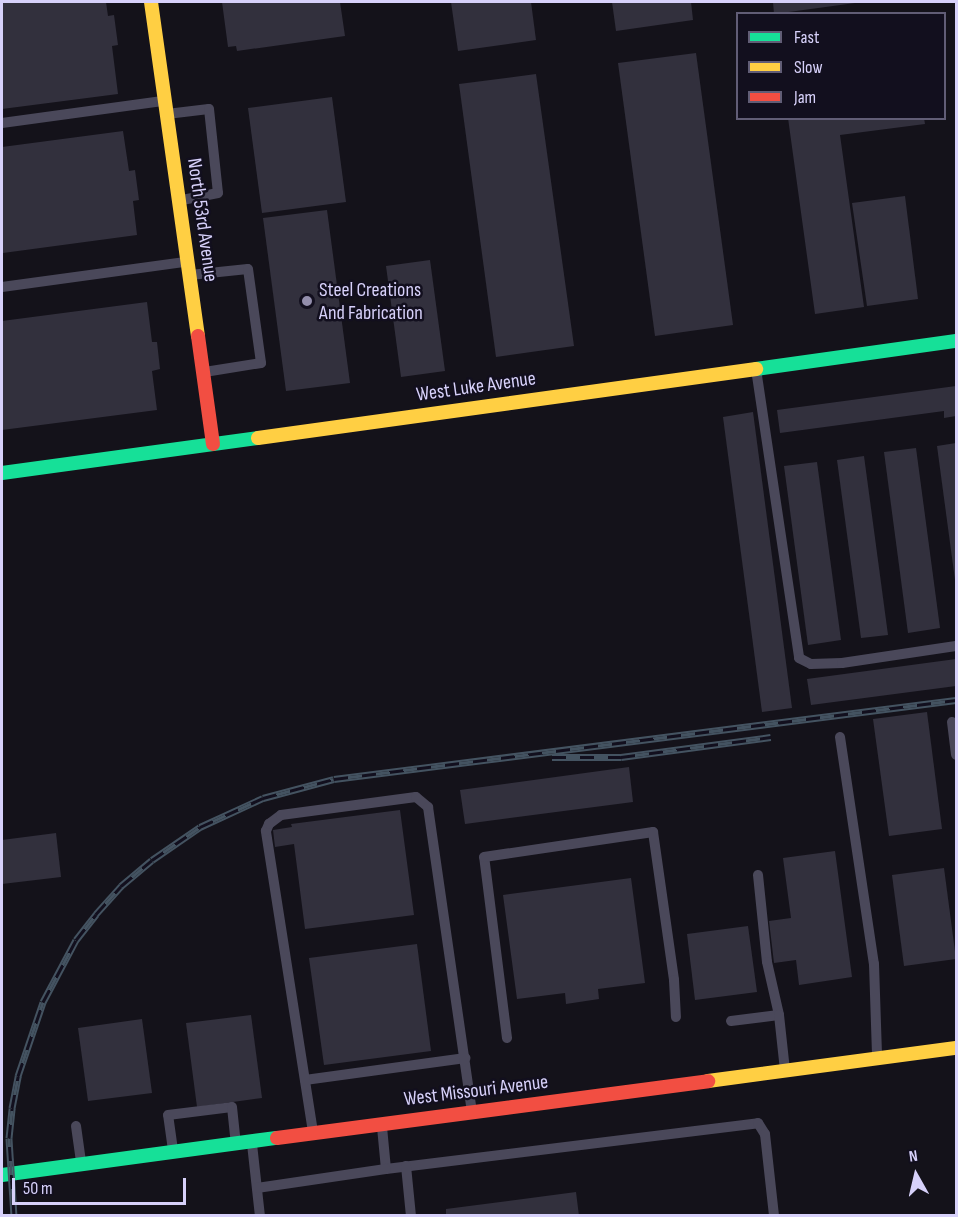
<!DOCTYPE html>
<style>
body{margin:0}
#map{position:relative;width:958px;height:1217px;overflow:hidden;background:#14121a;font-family:"Sofia Sans Condensed",sans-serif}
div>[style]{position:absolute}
.building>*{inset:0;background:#32303d}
.lane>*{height:10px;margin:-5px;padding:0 5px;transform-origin:5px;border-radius:5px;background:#4a485a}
.fast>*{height:14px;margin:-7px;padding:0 7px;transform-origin:7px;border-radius:7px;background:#16e098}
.slow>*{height:14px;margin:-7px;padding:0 7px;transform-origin:7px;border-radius:7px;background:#ffcf43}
.jam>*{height:14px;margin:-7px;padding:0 7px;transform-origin:7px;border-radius:7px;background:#f24e42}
.rail>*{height:7px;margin-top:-3.5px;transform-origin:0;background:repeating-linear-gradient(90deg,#120f1e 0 14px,#445361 0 28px);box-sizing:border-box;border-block:2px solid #445361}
.dots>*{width:16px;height:16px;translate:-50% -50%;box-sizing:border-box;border:3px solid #120f1e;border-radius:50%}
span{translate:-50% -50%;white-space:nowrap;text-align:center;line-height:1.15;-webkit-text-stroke:5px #120f1e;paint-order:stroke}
.street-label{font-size:20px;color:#d7d1fa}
.poi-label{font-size:20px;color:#d7d1fa}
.left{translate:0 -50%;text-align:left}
.frame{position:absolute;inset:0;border:3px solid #d7d1fa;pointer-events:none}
.legend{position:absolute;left:736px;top:12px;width:210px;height:108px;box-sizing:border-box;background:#120f1e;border:2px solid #615d76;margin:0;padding:8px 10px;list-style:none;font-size:18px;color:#d7d1fa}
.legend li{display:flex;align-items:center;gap:12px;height:30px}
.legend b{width:30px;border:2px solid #615d76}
.north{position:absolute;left:886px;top:1145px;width:60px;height:60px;-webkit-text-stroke:4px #120f1e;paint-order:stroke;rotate:352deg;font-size:16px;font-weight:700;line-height:24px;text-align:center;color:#d7d1fa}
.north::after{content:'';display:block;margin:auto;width:21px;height:27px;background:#d7d1fa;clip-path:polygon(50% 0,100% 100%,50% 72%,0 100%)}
.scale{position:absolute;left:12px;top:1178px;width:174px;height:27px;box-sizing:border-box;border:3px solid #d7d1fa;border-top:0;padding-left:8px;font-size:18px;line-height:21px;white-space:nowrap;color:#d7d1fa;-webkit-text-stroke:4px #120f1e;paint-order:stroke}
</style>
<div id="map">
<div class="building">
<div style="clip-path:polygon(2px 2px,106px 2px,108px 16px,114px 15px,118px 45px,112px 46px,118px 94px,2px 109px)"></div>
<div style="clip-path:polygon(222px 2px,340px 2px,345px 36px,237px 51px,236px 46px,228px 47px)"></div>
<div style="clip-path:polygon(451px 2px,531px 2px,536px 40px,458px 51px)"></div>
<div style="clip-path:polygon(612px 2px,691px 2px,693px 20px,616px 31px)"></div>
<div style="clip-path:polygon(773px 2px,855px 2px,855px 3px,774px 14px)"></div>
<div style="clip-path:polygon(696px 53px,733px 325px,655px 336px,618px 63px)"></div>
<div style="clip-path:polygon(536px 74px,574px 346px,496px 357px,459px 84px)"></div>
<div style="clip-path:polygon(332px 97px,346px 202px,262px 213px,248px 108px)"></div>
<div style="clip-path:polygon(788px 118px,924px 118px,925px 124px,840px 135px,864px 307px,815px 314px)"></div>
<div style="clip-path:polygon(123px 131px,129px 171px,135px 170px,139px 200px,133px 201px,137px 235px,3px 253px,2px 147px)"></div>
<div style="clip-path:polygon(905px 196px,918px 299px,867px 306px,852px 203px)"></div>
<div style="clip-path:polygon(327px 210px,350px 383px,286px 391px,263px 218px)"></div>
<div style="clip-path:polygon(430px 260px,445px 371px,401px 377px,386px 266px)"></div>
<div style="clip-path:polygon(147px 302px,152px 342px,157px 342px,160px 369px,152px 371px,157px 410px,2px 430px,2px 321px)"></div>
<div style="clip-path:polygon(956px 386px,956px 416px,944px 418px,944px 411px,780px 433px,777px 410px)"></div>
<div style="clip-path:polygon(753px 412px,792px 708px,762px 712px,723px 417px)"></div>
<div style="clip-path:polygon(956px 443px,956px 580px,955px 580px,937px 446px)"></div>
<div style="clip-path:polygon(916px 448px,940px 628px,908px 633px,884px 452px)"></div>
<div style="clip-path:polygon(864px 456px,888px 635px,861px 638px,837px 460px)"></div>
<div style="clip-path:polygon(817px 462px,841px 640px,808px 645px,784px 466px)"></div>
<div style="clip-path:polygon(956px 659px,956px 686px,811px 705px,807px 679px)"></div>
<div style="clip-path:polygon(927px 712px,942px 829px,889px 836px,873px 719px)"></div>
<div style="clip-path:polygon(629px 767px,633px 802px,465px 824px,460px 790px)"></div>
<div style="clip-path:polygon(400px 810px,414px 915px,305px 929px,294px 844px,275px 847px,273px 830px,292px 827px,291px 824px)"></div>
<div style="clip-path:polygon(56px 833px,61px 877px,2px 884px,2px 840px)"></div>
<div style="clip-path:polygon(835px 851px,852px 977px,799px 985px,796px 960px,774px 963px,769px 921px,791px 918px,783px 858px)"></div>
<div style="clip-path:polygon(944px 868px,956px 959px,904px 966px,892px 875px)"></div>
<div style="clip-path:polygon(631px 878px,645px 983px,598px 989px,599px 999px,566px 1004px,565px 993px,517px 999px,503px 895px)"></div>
<div style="clip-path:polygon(748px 926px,757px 992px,695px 1000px,687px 934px)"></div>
<div style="clip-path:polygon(417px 944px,431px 1051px,324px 1065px,309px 958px)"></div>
<div style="clip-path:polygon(251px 1015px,262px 1098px,197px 1107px,186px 1023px)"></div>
<div style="clip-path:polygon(142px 1019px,152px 1093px,88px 1101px,78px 1028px)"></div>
<div style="clip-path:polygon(576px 1192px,579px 1216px,446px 1216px,446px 1209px)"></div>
</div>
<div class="lane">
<div style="left:167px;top:114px;width:42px;rotate:-6.8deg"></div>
<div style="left:209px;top:109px;width:84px;rotate:83.9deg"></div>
<div style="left:218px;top:193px;width:38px;rotate:169deg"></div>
<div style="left:2px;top:123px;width:162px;rotate:-7.8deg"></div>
<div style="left:190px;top:275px;width:58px;rotate:-5.9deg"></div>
<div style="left:248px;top:269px;width:95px;rotate:82.1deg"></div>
<div style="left:261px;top:363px;width:57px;rotate:170.9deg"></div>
<div style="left:2px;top:287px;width:185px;rotate:-7.8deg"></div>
<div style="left:756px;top:369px;width:292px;rotate:81.5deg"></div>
<div style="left:799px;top:658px;width:13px;rotate:27deg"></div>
<div style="left:811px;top:664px;width:31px;rotate:-2deg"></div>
<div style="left:842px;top:663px;width:115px;rotate:-8.5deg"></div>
<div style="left:952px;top:722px;width:33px;rotate:83deg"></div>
<div style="left:840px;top:737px;width:230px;rotate:81.5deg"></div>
<div style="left:874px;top:964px;width:92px;rotate:88.1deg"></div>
<div style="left:758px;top:875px;width:87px;rotate:84.1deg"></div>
<div style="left:767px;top:962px;width:54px;rotate:77.2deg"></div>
<div style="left:731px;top:1021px;width:48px;rotate:-7.1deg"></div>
<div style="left:779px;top:1015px;width:55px;rotate:83.8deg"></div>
<div style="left:507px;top:1038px;width:182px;rotate:-97.2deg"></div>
<div style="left:484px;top:857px;width:171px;rotate:-8.4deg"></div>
<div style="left:653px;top:832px;width:149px;rotate:81.9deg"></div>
<div style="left:674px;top:980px;width:37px;rotate:87deg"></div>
<div style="left:305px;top:1080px;width:162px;rotate:-7.8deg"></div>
<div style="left:76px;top:1126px;width:37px;rotate:82deg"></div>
<div style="left:382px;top:1127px;width:42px;rotate:84.6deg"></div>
<div style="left:386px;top:1169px;width:375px;rotate:-7deg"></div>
<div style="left:758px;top:1123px;width:13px;rotate:58deg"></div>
<div style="left:765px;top:1134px;width:82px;rotate:83.7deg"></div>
<div style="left:313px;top:1132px;width:305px;rotate:-98.9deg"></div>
<div style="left:266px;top:831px;width:8px;rotate:-67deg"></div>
<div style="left:269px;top:824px;width:15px;rotate:-37deg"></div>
<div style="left:281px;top:815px;width:136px;rotate:-7.6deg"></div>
<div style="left:416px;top:797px;width:16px;rotate:40deg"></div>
<div style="left:428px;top:807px;width:308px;rotate:81.8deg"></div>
<div style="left:252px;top:1144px;width:72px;rotate:83.7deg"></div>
<div style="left:173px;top:1150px;width:35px;rotate:-98deg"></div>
<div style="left:168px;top:1115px;width:64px;rotate:-7.1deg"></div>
<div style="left:232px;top:1107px;width:36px;rotate:84deg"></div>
<div style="left:406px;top:1166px;width:50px;rotate:84.3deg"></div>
<div style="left:257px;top:1188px;width:130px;rotate:-8.4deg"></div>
</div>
<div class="fast">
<div style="left:756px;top:369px;width:202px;rotate:-8deg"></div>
<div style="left:2px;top:473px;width:258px;rotate:-7.8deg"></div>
<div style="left:2px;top:1175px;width:277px;rotate:-7.7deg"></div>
</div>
<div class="slow">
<div style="left:151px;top:2px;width:337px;rotate:82deg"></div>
<div style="left:258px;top:438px;width:503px;rotate:-7.89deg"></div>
<div style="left:708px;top:1081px;width:250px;rotate:-7.6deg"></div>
</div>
<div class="jam">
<div style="left:198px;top:336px;width:109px;rotate:82.1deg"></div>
<div style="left:277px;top:1138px;width:435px;rotate:-7.5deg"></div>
</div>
<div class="rail">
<div style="left:552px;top:757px;width:69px"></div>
<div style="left:621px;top:757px;width:151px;rotate:-7.6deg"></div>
<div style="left:14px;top:1216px;width:78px;rotate:-93.7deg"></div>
<div style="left:9px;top:1138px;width:30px;rotate:-84deg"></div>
<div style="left:12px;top:1108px;width:33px;rotate:-79deg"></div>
<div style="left:18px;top:1076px;width:78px;rotate:-71.3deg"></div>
<div style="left:43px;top:1002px;width:70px;rotate:-62deg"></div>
<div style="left:76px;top:940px;width:33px;rotate:-52deg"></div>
<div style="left:96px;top:914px;width:38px;rotate:-48deg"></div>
<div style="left:121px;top:886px;width:40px;rotate:-40deg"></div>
<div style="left:152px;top:860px;width:58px;rotate:-34.5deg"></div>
<div style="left:200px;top:827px;width:69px;rotate:-24.7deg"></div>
<div style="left:263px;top:798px;width:73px;rotate:-15deg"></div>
<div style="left:334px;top:779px;width:627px;rotate:-7.24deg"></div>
</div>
<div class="dots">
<div style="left:307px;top:301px;background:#938eac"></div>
</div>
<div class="street-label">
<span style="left:202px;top:220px;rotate:82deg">North 53rd Avenue</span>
<span style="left:476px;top:387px;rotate:-8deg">West Luke Avenue</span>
<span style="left:476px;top:1091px;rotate:-7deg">West Missouri Avenue</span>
</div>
<div class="poi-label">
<span class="left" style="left:319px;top:302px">Steel Creations<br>And Fabrication</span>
</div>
<div class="frame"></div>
<ul class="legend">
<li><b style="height:8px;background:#16e098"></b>Fast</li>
<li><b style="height:8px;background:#ffcf43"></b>Slow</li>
<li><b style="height:8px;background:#f24e42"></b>Jam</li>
</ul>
<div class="north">N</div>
<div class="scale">50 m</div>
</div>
